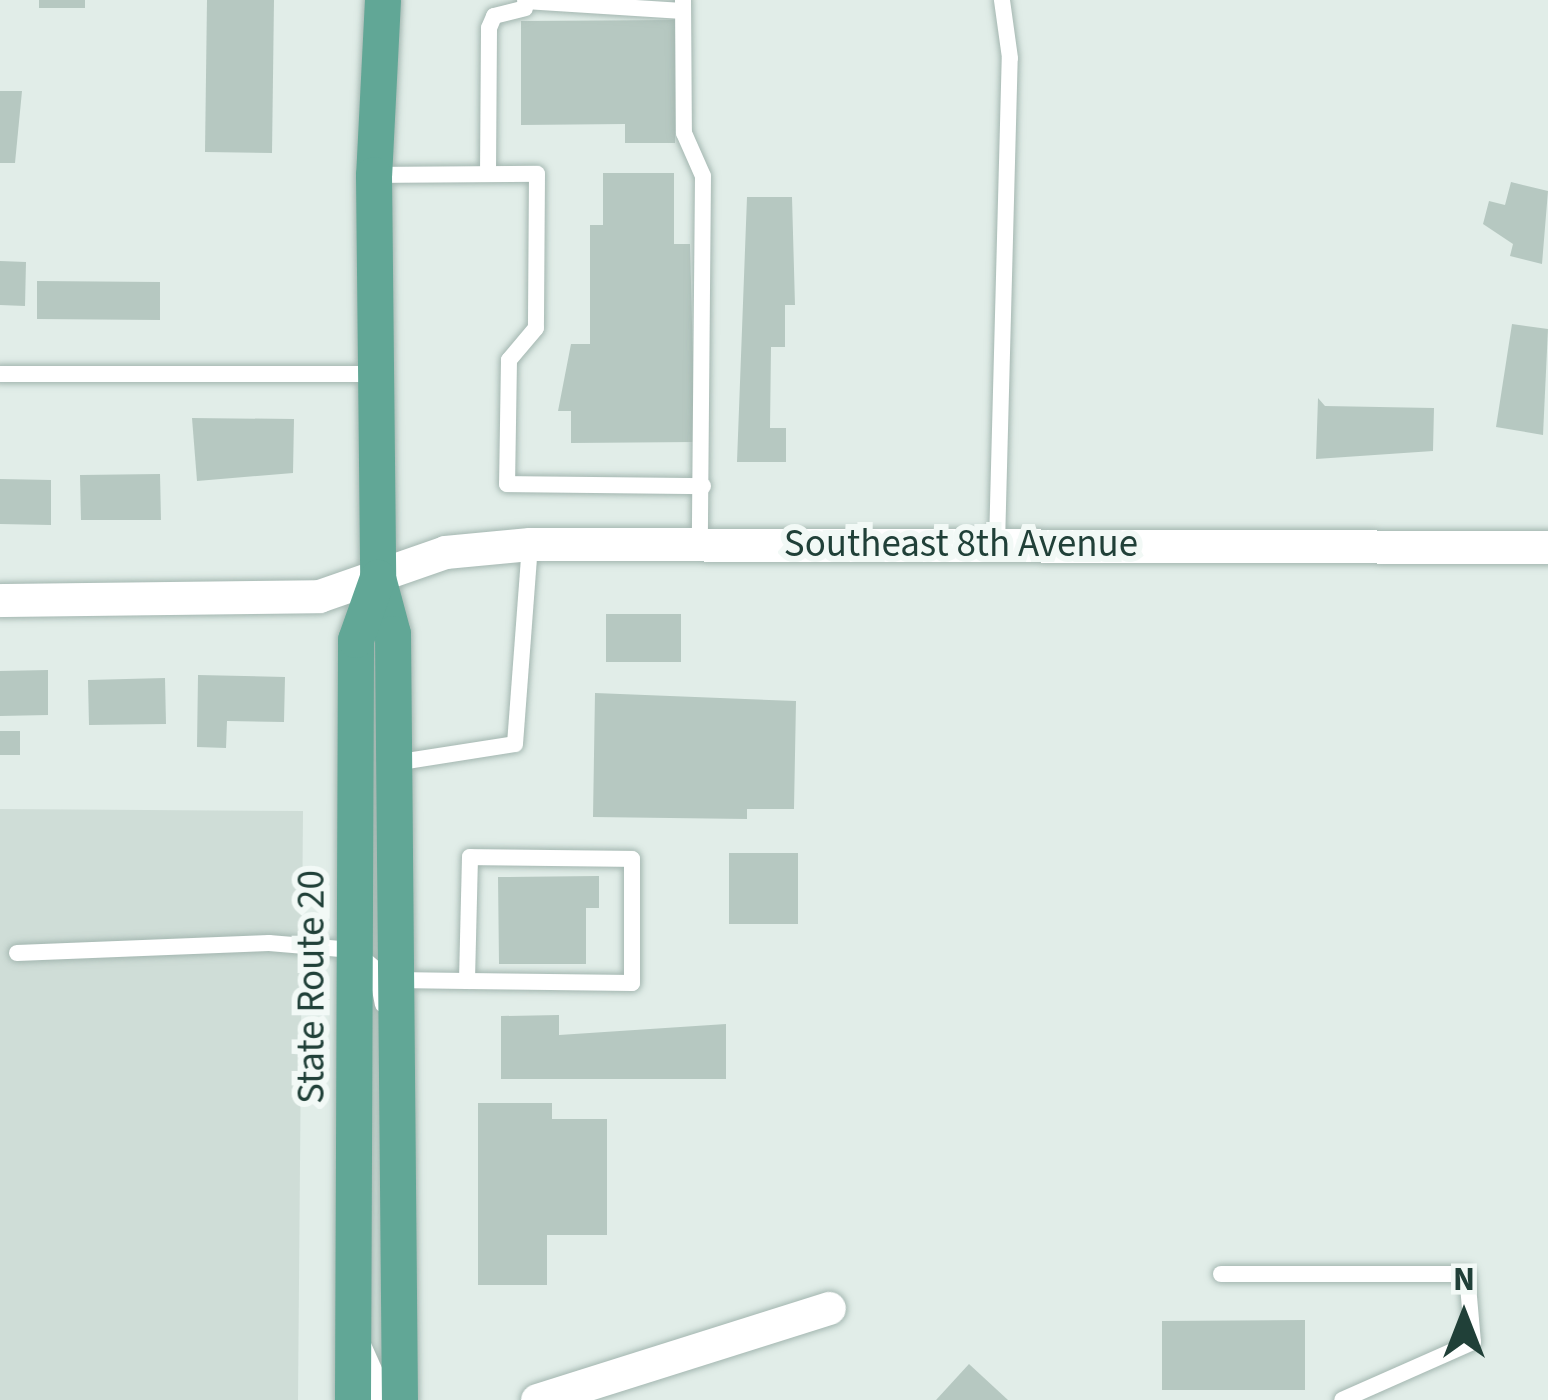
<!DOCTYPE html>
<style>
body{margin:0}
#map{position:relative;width:1548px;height:1400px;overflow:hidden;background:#e1ede8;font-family:"Source Sans 3",sans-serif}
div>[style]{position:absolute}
.built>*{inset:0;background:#cfddd7}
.building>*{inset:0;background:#b6c8c1}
.roads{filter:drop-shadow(0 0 3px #a3b6b0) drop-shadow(0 0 3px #a3b6b0)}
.lane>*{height:16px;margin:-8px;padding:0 8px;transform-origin:8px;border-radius:8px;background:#fff}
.street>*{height:33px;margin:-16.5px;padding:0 16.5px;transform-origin:16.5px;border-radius:16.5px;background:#fff}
.primary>*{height:36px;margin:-18px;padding:0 18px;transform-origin:18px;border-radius:18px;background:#61a796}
span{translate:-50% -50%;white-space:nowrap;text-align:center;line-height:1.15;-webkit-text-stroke:12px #f2f9f6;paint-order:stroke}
.street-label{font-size:39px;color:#204038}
.north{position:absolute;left:1404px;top:1256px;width:120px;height:120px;-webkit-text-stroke:9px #f2f9f6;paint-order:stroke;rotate:0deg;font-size:33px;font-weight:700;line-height:48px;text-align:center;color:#204038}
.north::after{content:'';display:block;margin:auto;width:42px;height:54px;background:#204038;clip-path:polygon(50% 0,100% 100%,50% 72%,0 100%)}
</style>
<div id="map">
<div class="built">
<div style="clip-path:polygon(0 809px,303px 811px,298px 1400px,0 1400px)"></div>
</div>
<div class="building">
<div style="clip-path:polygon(39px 0,85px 0,85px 8px,39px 8px)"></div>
<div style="clip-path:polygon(207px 0,274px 0,272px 153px,205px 152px)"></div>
<div style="clip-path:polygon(675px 20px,675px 143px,625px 143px,625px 124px,521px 125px,521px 21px)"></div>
<div style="clip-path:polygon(0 91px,22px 91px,15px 163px,0 163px)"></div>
<div style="clip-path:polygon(603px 173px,674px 173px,674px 244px,690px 244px,695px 442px,571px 443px,571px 411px,558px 411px,571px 344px,590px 344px,590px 225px,603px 225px)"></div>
<div style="clip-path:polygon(1511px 182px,1548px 191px,1542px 264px,1510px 256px,1513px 244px,1483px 224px,1489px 201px,1505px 205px)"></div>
<div style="clip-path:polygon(747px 197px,792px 197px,795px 305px,785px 305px,785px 347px,771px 347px,770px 428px,786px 428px,786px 462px,737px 462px)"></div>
<div style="clip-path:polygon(0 261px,26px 262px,25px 306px,0 305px)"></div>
<div style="clip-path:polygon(37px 281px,160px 282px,160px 320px,37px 319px)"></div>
<div style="clip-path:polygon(1512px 324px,1548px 329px,1543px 435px,1496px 427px)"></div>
<div style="clip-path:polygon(1318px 398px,1325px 406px,1434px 408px,1433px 451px,1316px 459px)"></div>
<div style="clip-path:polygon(192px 418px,294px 419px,293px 473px,197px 481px)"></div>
<div style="clip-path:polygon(160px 474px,161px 520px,81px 520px,80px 475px)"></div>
<div style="clip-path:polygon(0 479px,51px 480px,51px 525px,0 524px)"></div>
<div style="clip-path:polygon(606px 614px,681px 614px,681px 662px,606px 662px)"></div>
<div style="clip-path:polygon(48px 670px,48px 715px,0 716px,0 671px)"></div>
<div style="clip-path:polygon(198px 675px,285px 677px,284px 722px,227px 721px,226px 748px,197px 747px)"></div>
<div style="clip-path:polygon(165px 678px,166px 724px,89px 725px,88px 680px)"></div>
<div style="clip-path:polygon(595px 693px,796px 701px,794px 809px,747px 809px,747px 819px,593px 817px)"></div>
<div style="clip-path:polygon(0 731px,20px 731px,20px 755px,0 755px)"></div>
<div style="clip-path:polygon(729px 853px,798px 853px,798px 924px,729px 924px)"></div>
<div style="clip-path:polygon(599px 876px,599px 908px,586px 908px,586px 964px,499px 964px,498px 877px)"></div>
<div style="clip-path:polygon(559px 1015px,559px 1035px,726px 1024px,726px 1079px,501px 1079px,501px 1016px)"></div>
<div style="clip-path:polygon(478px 1103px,552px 1103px,552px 1119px,607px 1119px,607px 1235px,547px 1235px,547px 1285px,478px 1285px)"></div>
<div style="clip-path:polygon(1305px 1320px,1305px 1390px,1162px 1390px,1162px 1321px)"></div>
<div style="clip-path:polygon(969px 1364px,1008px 1400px,936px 1400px)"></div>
</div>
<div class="roads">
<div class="lane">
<div style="left:683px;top:0;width:133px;rotate:89.6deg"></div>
<div style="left:684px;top:133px;width:47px;rotate:66.2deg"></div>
<div style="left:703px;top:176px;width:367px;rotate:90.5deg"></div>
<div style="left:525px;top:1px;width:158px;rotate:3.6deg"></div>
<div style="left:488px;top:174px;width:146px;rotate:-89.6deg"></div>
<div style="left:489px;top:28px;width:13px;rotate:-67deg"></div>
<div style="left:494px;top:16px;width:32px;rotate:-14deg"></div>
<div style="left:374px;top:175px;width:163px;rotate:-0.4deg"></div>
<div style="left:537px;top:174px;width:154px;rotate:90.4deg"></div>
<div style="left:536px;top:328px;width:42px;rotate:130.2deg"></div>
<div style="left:509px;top:360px;width:124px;rotate:90.9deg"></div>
<div style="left:507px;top:484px;width:196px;rotate:0.6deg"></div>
<div style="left:0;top:374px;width:376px"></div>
<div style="left:997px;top:544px;width:486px;rotate:-88.5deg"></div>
<div style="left:1010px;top:58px;width:59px;rotate:-97.9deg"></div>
<div style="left:394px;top:763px;width:122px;rotate:-8.9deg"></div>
<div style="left:515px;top:744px;width:201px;rotate:-85.7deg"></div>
<div style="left:17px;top:953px;width:252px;rotate:-2.3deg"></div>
<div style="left:269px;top:943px;width:84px;rotate:4.8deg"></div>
<div style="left:353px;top:950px;width:30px;rotate:40deg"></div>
<div style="left:376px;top:969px;width:36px;rotate:79deg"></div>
<div style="left:395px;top:980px;width:72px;rotate:0.8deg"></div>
<div style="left:467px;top:981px;width:165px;rotate:0.7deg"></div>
<div style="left:632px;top:983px;width:124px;rotate:-90deg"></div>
<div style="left:632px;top:859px;width:162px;rotate:-179.3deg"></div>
<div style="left:470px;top:857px;width:124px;rotate:91.4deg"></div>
<div style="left:1221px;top:1274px;width:246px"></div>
<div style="left:1467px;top:1274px;width:68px;rotate:85deg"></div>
<div style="left:1473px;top:1342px;width:143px;rotate:156.1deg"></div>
</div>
<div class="street">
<div style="left:0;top:600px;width:319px;rotate:-0.7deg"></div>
<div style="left:319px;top:596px;width:133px;rotate:-19.2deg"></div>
<div style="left:445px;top:552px;width:85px;rotate:-5.4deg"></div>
<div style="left:530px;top:544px;width:1018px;rotate:0.17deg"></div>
<div style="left:354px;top:1346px;width:59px;rotate:66deg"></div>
<div style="left:537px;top:1400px;width:306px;rotate:-17.5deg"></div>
</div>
<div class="primary">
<div style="left:383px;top:0;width:175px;rotate:92.9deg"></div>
<div style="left:374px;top:175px;width:403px;rotate:89.4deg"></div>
<div style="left:378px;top:578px;width:58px;rotate:75deg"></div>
<div style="left:393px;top:634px;width:766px;rotate:89.48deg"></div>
<div style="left:353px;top:1400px;width:760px;rotate:-89.77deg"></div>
<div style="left:356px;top:640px;width:66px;rotate:-70.5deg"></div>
</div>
</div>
<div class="street-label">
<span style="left:961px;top:544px">Southeast 8th Avenue</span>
<span style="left:312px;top:987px;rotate:-90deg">State Route 20</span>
</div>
<div class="north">N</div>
</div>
